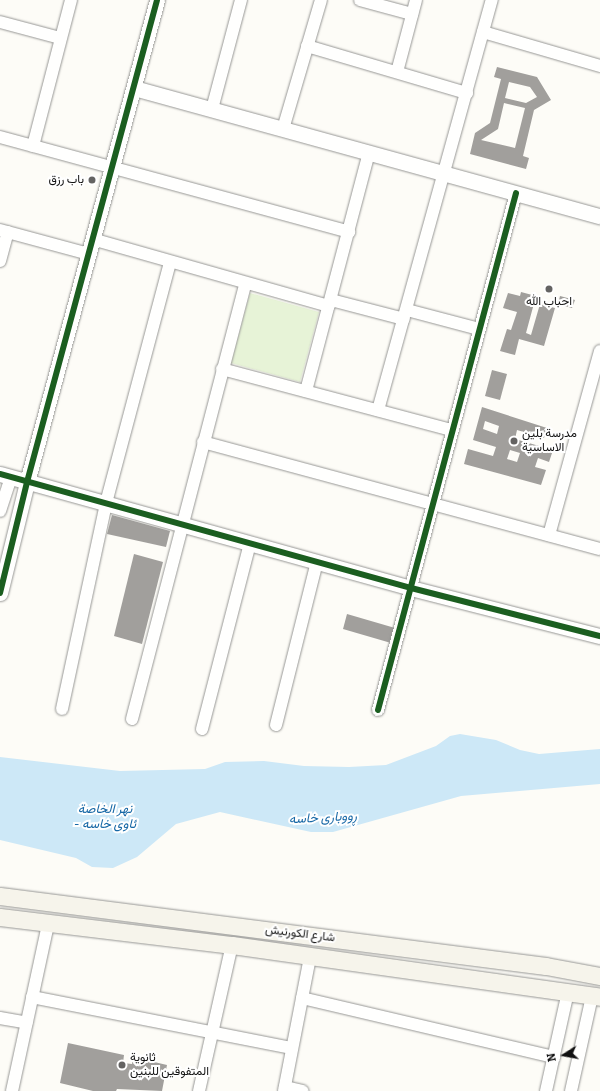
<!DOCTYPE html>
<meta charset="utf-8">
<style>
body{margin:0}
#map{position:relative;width:600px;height:1091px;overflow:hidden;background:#fdfcf7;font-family:Bitter,Vazirmatn,serif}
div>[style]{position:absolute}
.green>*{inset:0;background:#e7f3d7}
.water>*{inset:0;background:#cde8f7}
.building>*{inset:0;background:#a19f9c}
.roads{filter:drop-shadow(0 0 1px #979795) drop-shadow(0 0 1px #979795)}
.minor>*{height:12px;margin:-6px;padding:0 6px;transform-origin:6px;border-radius:6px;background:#fffffe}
.tertiary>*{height:15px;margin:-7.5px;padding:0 7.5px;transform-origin:7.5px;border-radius:7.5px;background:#fffffe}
.secondary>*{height:17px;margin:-8.5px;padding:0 8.5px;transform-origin:8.5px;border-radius:8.5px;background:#f6f4eb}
.cycleway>*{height:6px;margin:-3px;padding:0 3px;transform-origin:3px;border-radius:3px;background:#1b5e20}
.dots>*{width:11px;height:11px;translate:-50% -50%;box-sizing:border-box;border:2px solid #fff;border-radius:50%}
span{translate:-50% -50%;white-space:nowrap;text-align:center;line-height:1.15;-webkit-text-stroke:4px #fff;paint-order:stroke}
.poi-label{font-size:12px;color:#111}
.right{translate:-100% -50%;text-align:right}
.left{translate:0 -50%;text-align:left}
.street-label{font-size:12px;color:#111}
.water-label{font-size:13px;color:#1768a6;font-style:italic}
.north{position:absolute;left:544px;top:1035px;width:40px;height:40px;-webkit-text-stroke:3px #fff;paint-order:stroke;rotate:259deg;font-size:11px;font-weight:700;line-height:16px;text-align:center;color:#111}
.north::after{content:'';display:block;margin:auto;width:14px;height:18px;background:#111;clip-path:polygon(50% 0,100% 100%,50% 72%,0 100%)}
</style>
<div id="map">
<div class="green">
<div style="clip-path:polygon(250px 293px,319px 312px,300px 382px,231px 363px)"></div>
</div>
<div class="water">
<div style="clip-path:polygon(460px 734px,496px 740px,520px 750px,539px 754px,600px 749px,600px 784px,461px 796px,333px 832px,311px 832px,220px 812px,176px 824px,137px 857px,113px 868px,92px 867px,76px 858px,0 840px,0 757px,120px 771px,205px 769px,225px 762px,264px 761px,304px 766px,349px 767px,386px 765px,436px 746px,450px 736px)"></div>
</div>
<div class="building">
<div style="clip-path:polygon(evenodd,497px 67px,537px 77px,551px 100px,534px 110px,523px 156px,529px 158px,526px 169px,470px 154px,475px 133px,490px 123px,501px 79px,494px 77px,497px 67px,509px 82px,530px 87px,537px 97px,526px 103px,505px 98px,509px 82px,497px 67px,504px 103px,525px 108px,515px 148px,481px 140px,498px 129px,504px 103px)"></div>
<div style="clip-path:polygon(521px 292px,536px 296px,526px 333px,531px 335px,540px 304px,555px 308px,544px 346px,519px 339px,515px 355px,500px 351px,507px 329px,511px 330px,517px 312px,503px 308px,508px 293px,520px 296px)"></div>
<div style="clip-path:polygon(560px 296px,575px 300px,572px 308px,558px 304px)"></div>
<div style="clip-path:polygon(492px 370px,507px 374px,500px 400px,485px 396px)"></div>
<div style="clip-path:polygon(evenodd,482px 407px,547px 428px,544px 438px,517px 430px,515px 439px,553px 450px,549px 462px,538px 458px,535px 467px,546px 470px,541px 485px,464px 464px,468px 449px,493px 456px,496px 447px,473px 440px,482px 407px,485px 421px,499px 426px,497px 434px,483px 429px,485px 421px,482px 407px,510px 450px,520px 453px,517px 462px,507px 459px,510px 450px)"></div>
<div style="clip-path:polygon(112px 515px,170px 531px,166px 547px,107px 534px)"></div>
<div style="clip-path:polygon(134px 554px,163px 562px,142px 644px,114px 636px)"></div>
<div style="clip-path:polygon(347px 614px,395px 628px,391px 643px,343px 629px)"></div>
<div style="clip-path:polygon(68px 1043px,124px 1055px,123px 1063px,132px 1064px,133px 1057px,167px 1065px,162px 1091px,117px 1089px,116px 1091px,93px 1091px,60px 1083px)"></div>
</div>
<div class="roads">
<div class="minor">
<div style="left:360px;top:0;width:54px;rotate:15.1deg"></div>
<div style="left:0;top:22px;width:62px;rotate:14.9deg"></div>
<div style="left:483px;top:32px;width:122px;rotate:16.2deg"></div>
<div style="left:307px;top:46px;width:167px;rotate:16.4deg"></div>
<div style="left:397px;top:72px;width:74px;rotate:-75.2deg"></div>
<div style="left:212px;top:109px;width:113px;rotate:-75.1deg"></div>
<div style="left:283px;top:129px;width:134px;rotate:-73.6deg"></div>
<div style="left:0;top:137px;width:362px;rotate:15.2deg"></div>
<div style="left:33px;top:146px;width:151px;rotate:-75.4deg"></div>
<div style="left:0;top:230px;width:92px;rotate:15.1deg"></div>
<div style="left:92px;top:239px;width:246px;rotate:15.8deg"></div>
<div style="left:0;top:261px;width:30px;rotate:-75deg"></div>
<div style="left:331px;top:300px;width:75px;rotate:14.6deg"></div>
<div style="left:407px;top:310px;width:74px;rotate:14.8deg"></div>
<div style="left:222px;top:369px;width:238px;rotate:14.9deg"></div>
<div style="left:306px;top:391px;width:247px;rotate:-75.2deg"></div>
<div style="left:378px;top:410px;width:426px;rotate:-74.5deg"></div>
<div style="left:203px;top:442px;width:411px;rotate:15.1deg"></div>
<div style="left:0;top:511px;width:36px;rotate:-72deg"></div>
<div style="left:549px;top:535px;width:191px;rotate:-74.5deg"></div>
<div style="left:62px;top:709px;width:211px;rotate:-77.9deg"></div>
<div style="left:106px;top:503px;width:248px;rotate:-75.1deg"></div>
<div style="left:378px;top:710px;width:535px;rotate:-75.05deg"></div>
<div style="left:132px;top:719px;width:449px;rotate:-75.4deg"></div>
<div style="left:276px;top:725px;width:168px;rotate:-75.9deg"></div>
<div style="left:202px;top:729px;width:191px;rotate:-75.5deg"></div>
<div style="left:32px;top:997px;width:265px;rotate:11.1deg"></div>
<div style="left:302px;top:998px;width:259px;rotate:13.2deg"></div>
<div style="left:0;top:1018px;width:27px;rotate:10deg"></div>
<div style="left:285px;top:1087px;width:18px;rotate:13deg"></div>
<div style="left:12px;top:1091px;width:171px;rotate:-77.8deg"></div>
<div style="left:199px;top:1091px;width:150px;rotate:-77.3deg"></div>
<div style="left:284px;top:1091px;width:136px;rotate:-79deg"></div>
<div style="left:546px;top:1091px;width:101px;rotate:-77.5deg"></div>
<div style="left:571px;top:1091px;width:97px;rotate:-77.5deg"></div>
</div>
<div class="tertiary">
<div style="left:134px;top:88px;width:483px;rotate:15.4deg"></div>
<div style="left:0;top:474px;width:427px;rotate:15.5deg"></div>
<div style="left:411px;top:588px;width:195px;rotate:14.3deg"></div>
<div style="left:0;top:593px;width:114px;rotate:-76.3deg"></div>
<div style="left:27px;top:482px;width:499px;rotate:-74.9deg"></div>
</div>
<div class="secondary">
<div style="left:0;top:896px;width:550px;rotate:7.31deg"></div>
<div style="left:546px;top:966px;width:55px;rotate:10.5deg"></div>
<div style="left:0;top:917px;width:234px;rotate:6.9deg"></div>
<div style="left:232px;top:945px;width:372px;rotate:8deg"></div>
</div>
</div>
<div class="cycleway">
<div style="left:0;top:474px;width:427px;rotate:15.5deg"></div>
<div style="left:411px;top:588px;width:195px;rotate:14.3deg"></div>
<div style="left:0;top:593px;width:114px;rotate:-76.3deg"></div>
<div style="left:27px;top:482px;width:499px;rotate:-74.9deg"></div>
<div style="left:378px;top:710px;width:535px;rotate:-75.05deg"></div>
</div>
<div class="dots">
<div style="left:92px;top:180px;background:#646362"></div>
<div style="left:549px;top:289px;background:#646362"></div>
<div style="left:514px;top:441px;background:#646362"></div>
<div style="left:122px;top:1065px;background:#646362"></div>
</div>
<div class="poi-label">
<span class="right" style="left:84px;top:180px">باب رزق</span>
<span style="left:549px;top:302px">احباب الله</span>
<span class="left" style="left:522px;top:441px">مدرسة بلين<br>الاساسية</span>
<span class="left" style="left:130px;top:1065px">ثانوية<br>المتفوقين للبنين</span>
</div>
<div class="street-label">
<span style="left:300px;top:934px;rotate:7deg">شارع الكورنيش</span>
</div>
<div class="water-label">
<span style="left:105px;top:817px">نهر الخاصة<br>- ئاوی خاسە</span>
<span style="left:323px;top:818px;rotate:-3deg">ڕووباری خاسە</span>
</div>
<div class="north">N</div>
</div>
